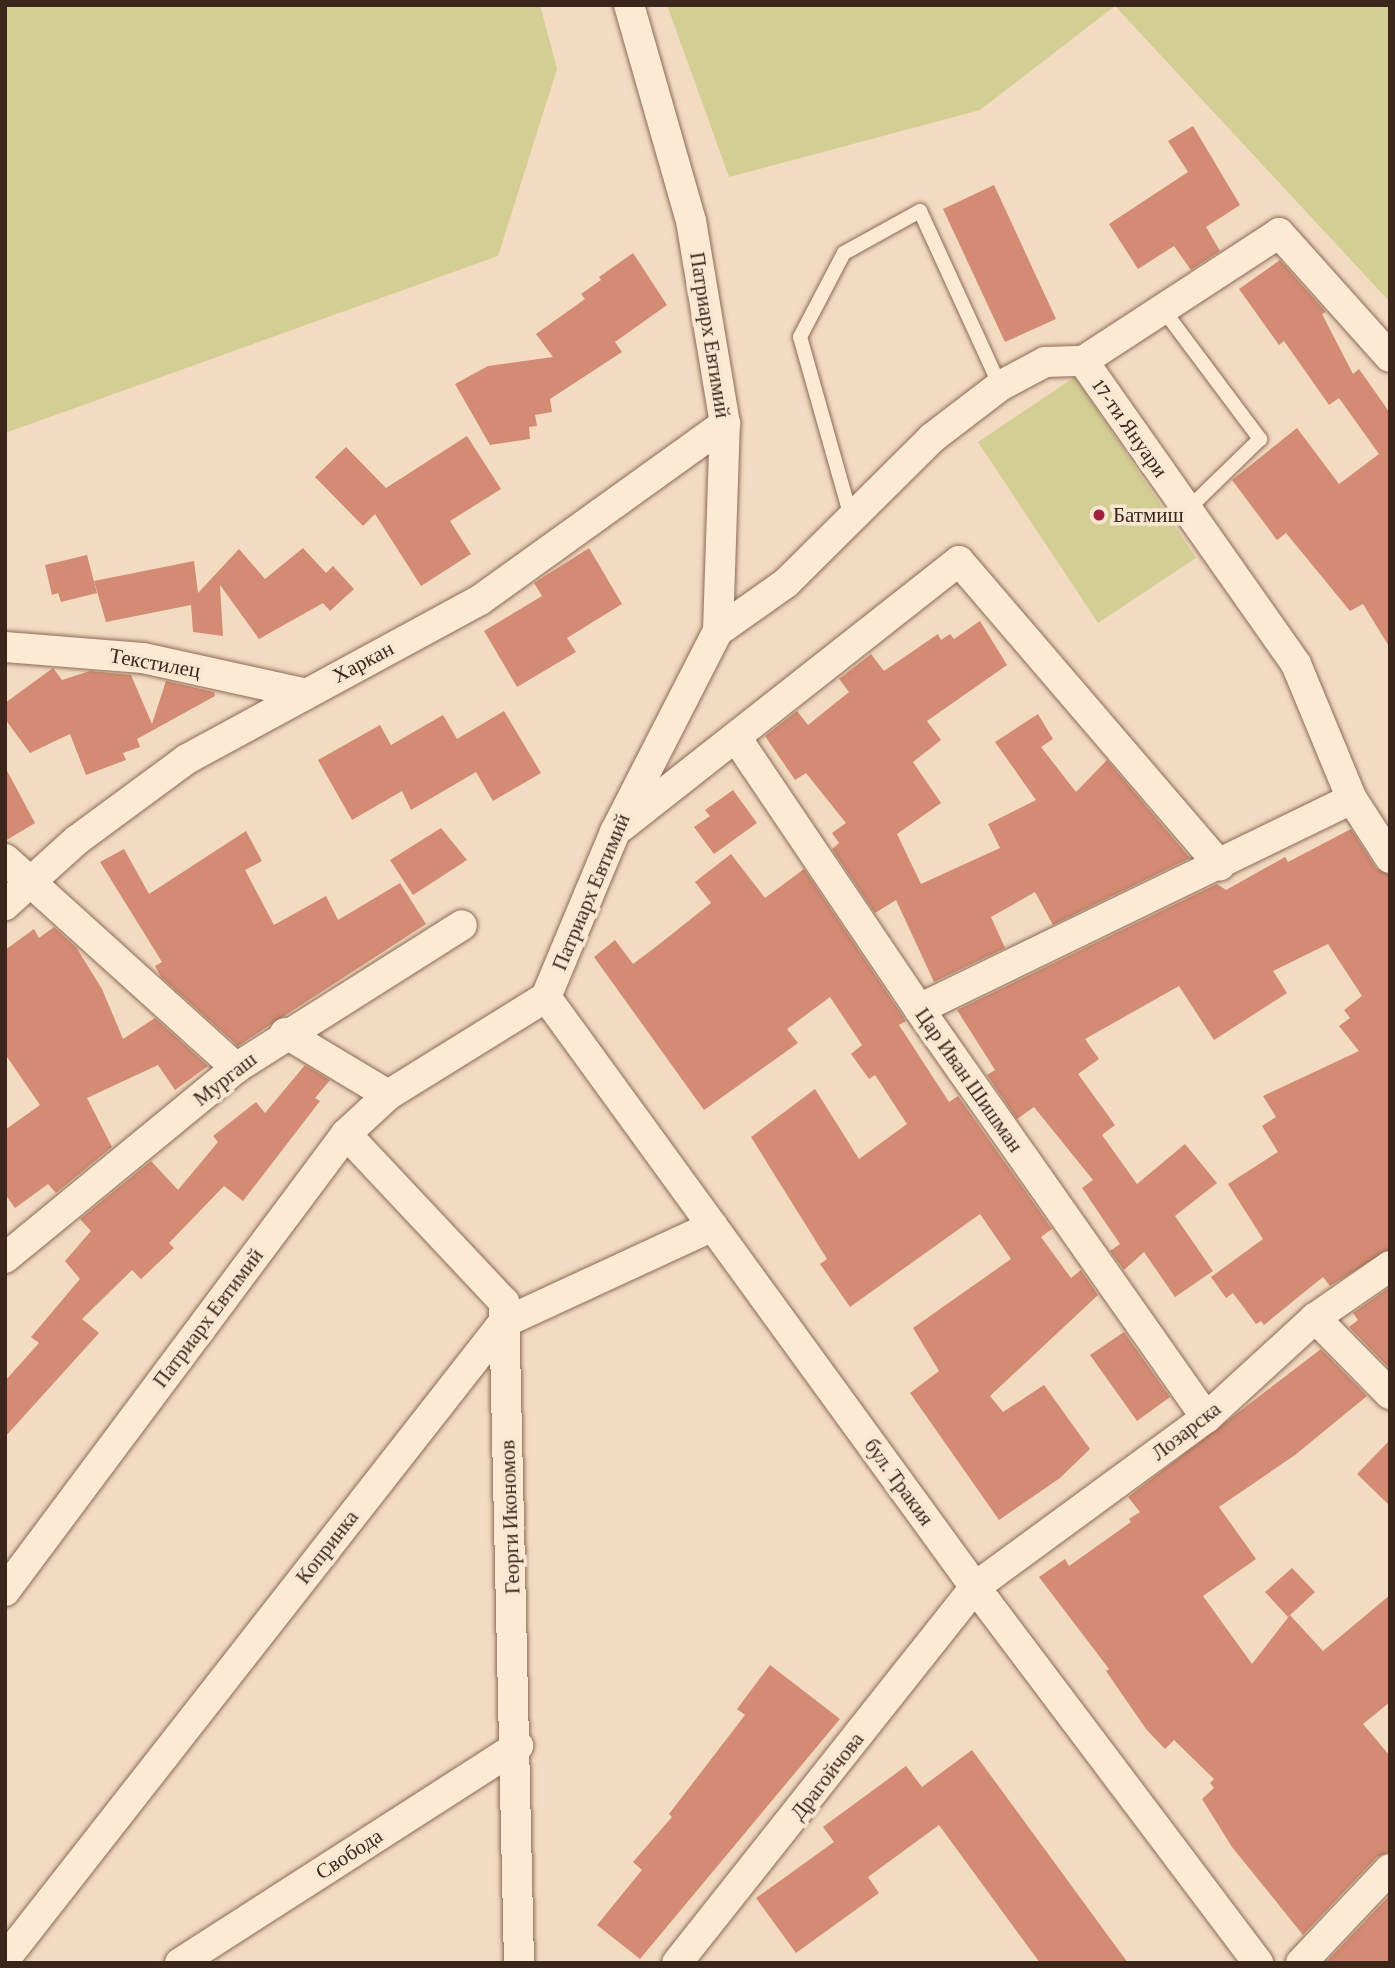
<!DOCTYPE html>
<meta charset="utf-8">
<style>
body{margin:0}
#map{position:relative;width:1395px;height:1968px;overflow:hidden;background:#f2dbc1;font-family:"Crimson Pro",serif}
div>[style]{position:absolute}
.green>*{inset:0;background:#d2ce94}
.building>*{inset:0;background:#d48b73}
.roads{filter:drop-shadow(0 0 2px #8e6a56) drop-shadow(0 0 2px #8e6a56)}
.lane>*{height:14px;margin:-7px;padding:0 7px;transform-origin:7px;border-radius:7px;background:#fcead5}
.street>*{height:30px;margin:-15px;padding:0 15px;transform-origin:15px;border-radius:15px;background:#fcead5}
.dots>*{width:19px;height:19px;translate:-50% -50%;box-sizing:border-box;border:4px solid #f9e7d1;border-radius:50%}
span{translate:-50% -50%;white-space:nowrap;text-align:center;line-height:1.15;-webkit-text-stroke:7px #f9e7d1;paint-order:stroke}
.street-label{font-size:21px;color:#3c261c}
.poi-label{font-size:21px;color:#3c261c}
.left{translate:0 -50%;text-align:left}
.frame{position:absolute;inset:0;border:7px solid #3c261c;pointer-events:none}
</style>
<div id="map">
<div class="green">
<div style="clip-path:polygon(5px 5px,540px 5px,557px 69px,498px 256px,5px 433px)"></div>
<div style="clip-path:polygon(667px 5px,1390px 5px,1390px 302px,1115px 6px,980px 110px,729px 177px)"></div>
<div style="clip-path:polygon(1075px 377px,1196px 558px,1098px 623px,978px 442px)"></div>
</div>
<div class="building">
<div style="clip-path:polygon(1193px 126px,1240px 205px,1206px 227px,1220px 251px,1191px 270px,1174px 246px,1138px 269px,1109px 224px,1188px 172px,1168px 141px)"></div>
<div style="clip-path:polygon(994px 185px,1056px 319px,1005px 342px,943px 209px)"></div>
<div style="clip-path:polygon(633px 253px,667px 305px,615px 342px,622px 352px,550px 399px,552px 412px,535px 415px,537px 426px,529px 427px,530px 439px,490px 445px,455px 384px,488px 366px,553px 357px,536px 334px,585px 299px,581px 294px,601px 280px,599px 277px)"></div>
<div style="clip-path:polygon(1280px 260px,1326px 312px,1322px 314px,1353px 374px,1359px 369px,1390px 413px,1390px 648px,1363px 604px,1350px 611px,1286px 533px,1277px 540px,1232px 480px,1297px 428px,1339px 484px,1379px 454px,1339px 398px,1329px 405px,1284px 341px,1279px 345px,1239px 289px)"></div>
<div style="clip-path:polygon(467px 436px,501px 489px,450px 521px,471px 554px,421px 586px,375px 514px,363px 526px,315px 477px,346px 447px,386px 488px)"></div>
<div style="clip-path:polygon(303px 548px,326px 573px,333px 566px,354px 589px,330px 611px,323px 603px,259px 639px,220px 585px,223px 636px,193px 632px,191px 605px,106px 622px,94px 581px,194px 561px,198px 593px,239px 549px,265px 579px)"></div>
<div style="clip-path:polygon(589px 548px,622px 604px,567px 638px,576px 652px,517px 687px,484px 631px,542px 596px,534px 583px)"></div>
<div style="clip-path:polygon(87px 555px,97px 593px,61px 602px,58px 593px,52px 595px,45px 565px)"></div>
<div style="clip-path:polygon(980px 621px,1007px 665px,927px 721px,941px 740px,913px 762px,941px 803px,897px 834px,921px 884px,1000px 848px,988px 824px,1036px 800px,995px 742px,1038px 714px,1053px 739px,1041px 747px,1076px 792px,1107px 760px,1190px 858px,1053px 925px,1035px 892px,991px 917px,1005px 948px,934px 982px,896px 900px,875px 913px,832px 849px,839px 843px,832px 833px,846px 823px,806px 773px,795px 780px,765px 736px,797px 711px,808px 725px,849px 692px,839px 679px,871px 654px,884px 671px,938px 634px,941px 640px,950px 634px,954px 639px)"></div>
<div style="clip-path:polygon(53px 668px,62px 680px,90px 671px,131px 675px,152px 724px,166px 681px,214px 692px,215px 696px,137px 739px,140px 747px,123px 753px,126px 760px,86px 775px,70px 734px,30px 753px,5px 719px,5px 703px)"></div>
<div style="clip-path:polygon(504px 711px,541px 773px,493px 801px,476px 772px,411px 810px,402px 791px,352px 820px,318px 760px,380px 725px,391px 745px,443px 715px,457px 739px)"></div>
<div style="clip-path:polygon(5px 767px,35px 823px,5px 841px)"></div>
<div style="clip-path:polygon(733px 790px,757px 823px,714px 854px,694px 827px,710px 816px,705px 810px)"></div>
<div style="clip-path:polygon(441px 828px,467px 860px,413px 895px,390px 860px)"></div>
<div style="clip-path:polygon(1351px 829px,1376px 868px,1390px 875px,1390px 1249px,1330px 1286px,1323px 1277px,1264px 1325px,1261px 1321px,1256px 1324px,1233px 1293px,1226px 1298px,1211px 1277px,1263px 1239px,1228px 1184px,1278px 1152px,1262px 1126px,1276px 1117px,1263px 1096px,1359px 1051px,1339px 1026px,1350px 1018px,1344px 1010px,1362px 996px,1328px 944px,1273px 971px,1287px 993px,1214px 1040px,1179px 986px,1085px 1039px,1099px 1059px,1078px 1074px,1115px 1125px,1102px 1135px,1137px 1184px,1185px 1144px,1217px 1183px,1175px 1216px,1213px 1271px,1175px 1297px,1144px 1252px,1124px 1270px,1110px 1251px,1120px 1244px,1082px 1188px,1093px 1180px,1034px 1107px,1017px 1119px,987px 1075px,995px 1070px,957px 1010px,1217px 884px,1226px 890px,1285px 857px,1288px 862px)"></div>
<div style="clip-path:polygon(246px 831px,262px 861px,245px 870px,274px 925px,326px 896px,338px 920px,400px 883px,426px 924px,238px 1046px,161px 977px,155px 966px,162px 962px,100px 862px,124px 849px,149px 894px)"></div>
<div style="clip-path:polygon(731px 854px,765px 898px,804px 869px,906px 1021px,899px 1025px,949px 1102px,958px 1096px,1052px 1229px,1041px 1237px,1071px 1278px,1081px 1270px,1098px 1295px,990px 1396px,1003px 1412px,1044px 1385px,1090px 1449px,1060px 1478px,999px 1520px,910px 1393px,939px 1371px,913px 1328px,1011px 1259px,980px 1214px,850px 1307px,820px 1264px,827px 1259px,751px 1137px,815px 1089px,859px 1159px,907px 1124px,875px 1075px,869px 1079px,851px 1054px,862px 1045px,830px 997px,787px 1029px,798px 1043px,704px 1110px,594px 957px,615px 940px,633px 964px,657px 946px,711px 903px,695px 882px)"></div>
<div style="clip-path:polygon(54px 927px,76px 947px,102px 989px,123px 1039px,155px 1018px,208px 1066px,175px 1090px,158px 1065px,87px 1098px,112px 1147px,56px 1193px,48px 1184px,15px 1208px,5px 1194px,5px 1130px,40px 1105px,5px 1054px,5px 950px,34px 929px,39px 938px)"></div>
<div style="clip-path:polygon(305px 1065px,330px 1080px,315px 1098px,320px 1101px,243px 1201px,224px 1186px,169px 1243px,174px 1248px,141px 1279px,132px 1270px,82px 1319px,99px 1333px,5px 1437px,5px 1381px,39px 1343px,31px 1337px,80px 1279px,65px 1261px,91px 1231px,80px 1219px,151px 1161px,178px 1190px,218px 1142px,213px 1136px,256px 1102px,265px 1113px)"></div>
<div style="clip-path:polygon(1390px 1287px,1390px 1369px,1349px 1327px,1358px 1320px,1353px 1313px)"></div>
<div style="clip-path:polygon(1124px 1332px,1170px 1397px,1137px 1421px,1090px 1355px)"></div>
<div style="clip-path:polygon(1321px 1349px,1367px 1396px,1295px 1455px,1219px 1507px,1256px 1559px,1203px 1596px,1252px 1664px,1290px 1615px,1323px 1651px,1390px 1595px,1390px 1702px,1363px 1724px,1390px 1756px,1390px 1852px,1377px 1857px,1303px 1935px,1232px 1847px,1202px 1799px,1214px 1788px,1210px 1783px,1214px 1779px,1174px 1740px,1165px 1749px,1146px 1729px,1106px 1671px,1109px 1669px,1039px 1577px,1065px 1559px,1069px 1566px,1131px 1522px,1129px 1519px,1140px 1512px,1128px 1497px)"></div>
<div style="clip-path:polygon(1390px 1440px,1390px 1506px,1357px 1474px)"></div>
<div style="clip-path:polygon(1292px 1568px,1315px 1592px,1288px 1617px,1265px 1592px)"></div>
<div style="clip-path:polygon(770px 1665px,840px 1719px,640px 1959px,597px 1925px,642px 1870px,633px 1862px,672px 1817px,669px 1814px,745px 1715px,737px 1709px)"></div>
<div style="clip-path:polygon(972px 1750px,1128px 1963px,1040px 1963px,939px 1825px,868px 1877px,879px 1893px,796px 1953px,756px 1898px,834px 1842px,823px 1827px,906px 1766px,922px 1787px)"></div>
<div style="clip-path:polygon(1390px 1895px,1390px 1963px,1327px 1963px,1326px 1962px)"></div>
</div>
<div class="roads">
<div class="lane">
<div style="left:1162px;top:308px;width:164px;rotate:53.2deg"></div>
<div style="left:1260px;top:439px;width:102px;rotate:135.8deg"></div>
<div style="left:851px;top:517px;width:187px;rotate:-105.8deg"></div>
<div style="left:800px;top:337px;width:95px;rotate:-62.4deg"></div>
<div style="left:844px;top:253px;width:87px;rotate:-28.9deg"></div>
<div style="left:920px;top:211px;width:192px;rotate:65.4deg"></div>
</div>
<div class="street">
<div style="left:1083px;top:361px;width:234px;rotate:-33.1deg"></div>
<div style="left:1279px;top:233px;width:166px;rotate:48.2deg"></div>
<div style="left:718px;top:631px;width:83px;rotate:-35.2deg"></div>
<div style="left:786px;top:583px;width:206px;rotate:-44.8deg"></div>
<div style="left:932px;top:438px;width:86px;rotate:-37.4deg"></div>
<div style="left:1000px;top:386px;width:51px;rotate:-28.1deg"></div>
<div style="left:1045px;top:362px;width:38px;rotate:-2deg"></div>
<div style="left:1083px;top:361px;width:370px;rotate:54.9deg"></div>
<div style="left:1296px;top:664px;width:146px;rotate:67.5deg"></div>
<div style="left:1352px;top:799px;width:70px;rotate:57.2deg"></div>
<div style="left:5px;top:647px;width:138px;rotate:4.6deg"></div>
<div style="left:143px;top:658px;width:163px;rotate:12.4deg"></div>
<div style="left:737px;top:739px;width:326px;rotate:56deg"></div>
<div style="left:919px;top:1009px;width:500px;rotate:54.9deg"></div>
<div style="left:621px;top:827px;width:430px;rotate:-38.2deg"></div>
<div style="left:959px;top:561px;width:401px;rotate:49.4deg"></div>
<div style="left:5px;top:859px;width:312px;rotate:42.1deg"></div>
<div style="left:5px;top:905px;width:97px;rotate:-42.1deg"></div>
<div style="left:77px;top:840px;width:137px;rotate:-36.4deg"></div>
<div style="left:187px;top:759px;width:333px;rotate:-28.5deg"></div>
<div style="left:480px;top:600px;width:302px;rotate:-35.7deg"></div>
<div style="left:546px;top:997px;width:729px;rotate:53.98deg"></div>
<div style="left:975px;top:1587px;width:471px;rotate:53deg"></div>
<div style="left:919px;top:1009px;width:481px;rotate:-25.9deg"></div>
<div style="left:285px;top:1033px;width:120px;rotate:31deg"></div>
<div style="left:346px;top:1134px;width:231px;rotate:46.8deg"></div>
<div style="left:504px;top:1302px;width:661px;rotate:88.7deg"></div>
<div style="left:5px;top:1258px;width:299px;rotate:-39.4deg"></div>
<div style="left:236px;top:1068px;width:267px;rotate:-32.3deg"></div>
<div style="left:1315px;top:1318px;width:107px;rotate:45.4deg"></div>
<div style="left:5px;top:1591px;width:570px;rotate:-53.27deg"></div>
<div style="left:346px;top:1134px;width:57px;rotate:-42.9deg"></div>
<div style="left:388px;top:1095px;width:186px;rotate:-31.8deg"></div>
<div style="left:546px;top:997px;width:179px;rotate:-67.3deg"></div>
<div style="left:615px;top:832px;width:226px;rotate:-62.9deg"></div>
<div style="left:718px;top:631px;width:207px;rotate:-88.1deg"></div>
<div style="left:725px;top:424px;width:206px;rotate:-99.5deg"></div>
<div style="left:691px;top:221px;width:225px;rotate:-106deg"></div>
<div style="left:9px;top:1954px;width:801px;rotate:-51.94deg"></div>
<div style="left:503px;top:1323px;width:231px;rotate:-24.8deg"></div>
<div style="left:180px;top:1963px;width:402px;rotate:-32.7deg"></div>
<div style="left:677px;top:1963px;width:480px;rotate:-51.6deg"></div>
<div style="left:975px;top:1587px;width:286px;rotate:-36.2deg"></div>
<div style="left:1206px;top:1418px;width:148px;rotate:-42.5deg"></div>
<div style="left:1315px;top:1318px;width:91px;rotate:-34.7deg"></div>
<div style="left:1301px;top:1963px;width:129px;rotate:-46.6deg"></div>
</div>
</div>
<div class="dots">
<div style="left:1099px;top:515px;background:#a32038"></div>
</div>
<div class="street-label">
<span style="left:710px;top:335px;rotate:81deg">Патриарх Евтимий</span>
<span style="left:1130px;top:428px;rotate:55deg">17-ти Януари</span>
<span style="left:363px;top:662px;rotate:-28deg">Харкан</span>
<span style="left:155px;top:663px;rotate:10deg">Текстилец</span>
<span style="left:591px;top:892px;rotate:-67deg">Патриарх Евтимий</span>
<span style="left:225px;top:1079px;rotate:-38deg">Мургаш</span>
<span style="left:969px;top:1080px;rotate:55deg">Цар Иван Шишман</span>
<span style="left:208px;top:1318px;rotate:-53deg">Патриарх Евтимий</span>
<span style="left:1186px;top:1431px;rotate:-38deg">Лозарска</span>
<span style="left:899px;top:1482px;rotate:54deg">бул. Тракия</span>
<span style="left:510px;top:1517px;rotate:-92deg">Георги Икономов</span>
<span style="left:327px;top:1547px;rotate:-52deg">Копринка</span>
<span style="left:827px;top:1776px;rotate:-52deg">Драгойчова</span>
<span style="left:349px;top:1854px;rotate:-33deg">Свобода</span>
</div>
<div class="poi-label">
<span class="left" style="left:1113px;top:515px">Батмиш</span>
</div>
<div class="frame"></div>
</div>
